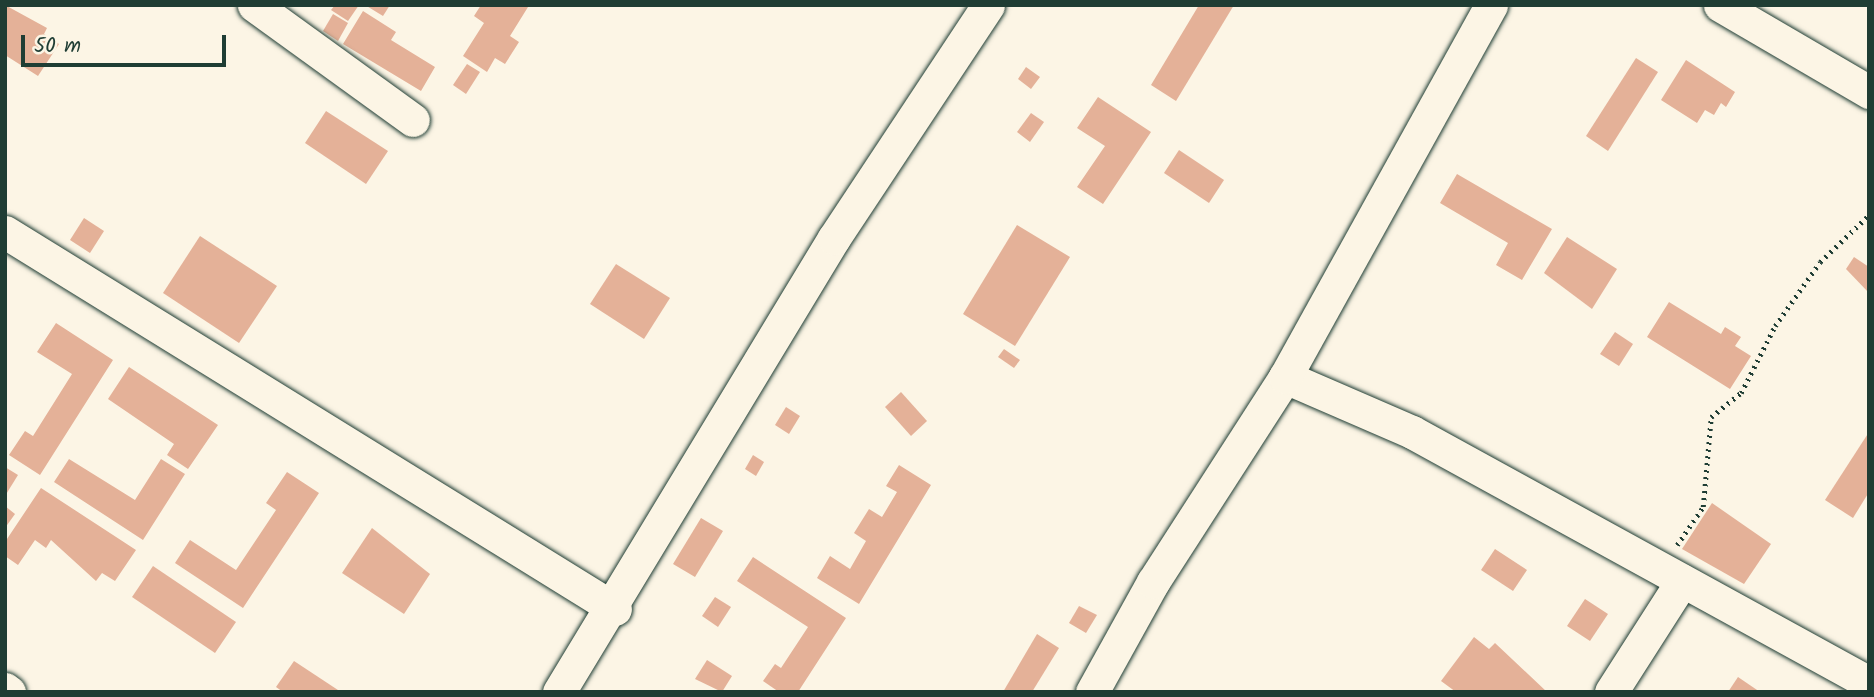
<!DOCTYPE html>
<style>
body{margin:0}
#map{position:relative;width:1874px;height:697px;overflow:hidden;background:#fcf5e5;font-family:Kalam,sans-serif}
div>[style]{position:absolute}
.building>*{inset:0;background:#e4b198}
.path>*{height:4.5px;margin-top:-2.25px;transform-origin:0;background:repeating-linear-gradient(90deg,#1f3d34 0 2px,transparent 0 7px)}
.roads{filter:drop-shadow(0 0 2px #1f3d34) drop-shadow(0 0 2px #1f3d34)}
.minor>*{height:33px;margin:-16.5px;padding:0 16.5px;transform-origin:16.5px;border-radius:16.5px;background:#fcf5e5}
span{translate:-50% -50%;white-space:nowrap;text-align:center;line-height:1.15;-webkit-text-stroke:7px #fcf5e5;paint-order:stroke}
.frame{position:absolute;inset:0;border:7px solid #1f3d34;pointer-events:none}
.scale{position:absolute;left:21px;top:35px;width:205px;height:32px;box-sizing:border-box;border:4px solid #1f3d34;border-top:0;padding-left:9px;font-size:21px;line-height:24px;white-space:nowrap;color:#1f3d34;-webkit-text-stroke:5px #fcf5e5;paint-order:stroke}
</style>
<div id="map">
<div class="building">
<div style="clip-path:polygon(5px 5px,47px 28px,44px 34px,59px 44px,38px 76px,5px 55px)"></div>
<div style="clip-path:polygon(335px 5px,359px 5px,348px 21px,331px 10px)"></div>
<div style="clip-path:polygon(365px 5px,390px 5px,383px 16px)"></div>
<div style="clip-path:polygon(481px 5px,528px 7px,510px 36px,519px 42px,505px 64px,495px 58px,487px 72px,463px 56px,484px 23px,474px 16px)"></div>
<div style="clip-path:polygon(1199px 5px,1234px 5px,1176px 101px,1151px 85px)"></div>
<div style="clip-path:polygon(363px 11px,396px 32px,391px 40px,435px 67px,421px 91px,343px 44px)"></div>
<div style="clip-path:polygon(333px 14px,348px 23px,338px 41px,323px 31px)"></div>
<div style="clip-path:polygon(1636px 58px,1658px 72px,1608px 151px,1586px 136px)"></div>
<div style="clip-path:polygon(1686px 60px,1735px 92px,1726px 107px,1721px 103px,1714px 115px,1705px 110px,1697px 123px,1661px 100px)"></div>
<div style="clip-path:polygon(467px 64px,480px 72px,466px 94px,453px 85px)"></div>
<div style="clip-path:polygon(1026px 67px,1040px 77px,1031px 89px,1018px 79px)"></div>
<div style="clip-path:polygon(1098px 97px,1151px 132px,1103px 204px,1077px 187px,1105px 146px,1077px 128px)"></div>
<div style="clip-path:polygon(326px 111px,388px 151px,366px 184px,305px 143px)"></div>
<div style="clip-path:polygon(1031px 113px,1044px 122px,1030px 142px,1017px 132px)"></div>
<div style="clip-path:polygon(1179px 150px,1224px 180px,1209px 203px,1164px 173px)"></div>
<div style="clip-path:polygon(1457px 174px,1552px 229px,1522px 280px,1496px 265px,1508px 243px,1440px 203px)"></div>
<div style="clip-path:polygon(84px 218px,104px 231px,90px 253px,70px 240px)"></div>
<div style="clip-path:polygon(1017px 225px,1070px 257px,1015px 346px,963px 314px)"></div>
<div style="clip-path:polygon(200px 236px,277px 286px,239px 343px,163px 293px)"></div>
<div style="clip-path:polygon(1567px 237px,1617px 269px,1592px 309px,1544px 273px)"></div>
<div style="clip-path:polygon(1854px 257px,1869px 267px,1869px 293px,1846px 269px)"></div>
<div style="clip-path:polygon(616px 264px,670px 298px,644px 339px,590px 304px)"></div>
<div style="clip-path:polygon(1669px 302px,1721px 334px,1725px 327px,1741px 337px,1735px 346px,1751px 356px,1730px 389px,1647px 337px)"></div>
<div style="clip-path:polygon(56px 323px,113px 360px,40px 475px,9px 455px,25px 431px,33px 436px,72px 374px,37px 352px)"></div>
<div style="clip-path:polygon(1615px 332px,1633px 344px,1619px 366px,1600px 354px)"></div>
<div style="clip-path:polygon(1004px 349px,1020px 360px,1014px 368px,998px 357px)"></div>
<div style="clip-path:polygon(129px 367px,218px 425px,188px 469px,167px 455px,174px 444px,108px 399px)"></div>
<div style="clip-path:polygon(901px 392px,927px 421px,911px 436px,885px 407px)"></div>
<div style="clip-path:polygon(786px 407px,800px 416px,789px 434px,775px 425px)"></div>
<div style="clip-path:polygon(1869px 432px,1869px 492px,1853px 518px,1825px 500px)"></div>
<div style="clip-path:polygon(753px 455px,764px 462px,756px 476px,745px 469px)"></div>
<div style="clip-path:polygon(69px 459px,135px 500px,161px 459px,185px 474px,143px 540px,54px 482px)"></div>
<div style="clip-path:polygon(899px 465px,931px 485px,859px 604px,817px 578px,830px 556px,850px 569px,866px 541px,854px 533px,869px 509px,882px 517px,897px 492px,886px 486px)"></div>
<div style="clip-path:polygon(5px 467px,18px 475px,5px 496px)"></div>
<div style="clip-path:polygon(287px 472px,319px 493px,243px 608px,175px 563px,190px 540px,236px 570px,276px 510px,266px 503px)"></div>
<div style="clip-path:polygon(41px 488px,136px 550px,115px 581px,102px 573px,96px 581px,51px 540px,46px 548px,35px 540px,18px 565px,5px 556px,5px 542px)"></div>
<div style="clip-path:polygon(1712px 503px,1771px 544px,1744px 584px,1682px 549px)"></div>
<div style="clip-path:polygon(5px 506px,15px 514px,5px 528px)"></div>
<div style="clip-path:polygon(701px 518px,723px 531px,695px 577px,673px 564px)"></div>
<div style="clip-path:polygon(372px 528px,430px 574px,404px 614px,342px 573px)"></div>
<div style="clip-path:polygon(1495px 549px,1527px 570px,1513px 591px,1481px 570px)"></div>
<div style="clip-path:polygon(753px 557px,846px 618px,798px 692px,779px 692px,763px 681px,775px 664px,781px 668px,808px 627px,737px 581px)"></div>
<div style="clip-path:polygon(153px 566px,236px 622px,215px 653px,132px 597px)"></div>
<div style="clip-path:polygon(715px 597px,731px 607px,718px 627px,702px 616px)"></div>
<div style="clip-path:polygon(1585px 599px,1608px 614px,1590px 641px,1567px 626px)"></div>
<div style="clip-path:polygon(1079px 606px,1097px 615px,1086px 633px,1069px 623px)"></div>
<div style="clip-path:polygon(1037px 634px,1059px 648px,1032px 692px,1003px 692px)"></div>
<div style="clip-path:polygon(1474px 637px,1489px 649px,1495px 643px,1547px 692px,1456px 692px,1441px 681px)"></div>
<div style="clip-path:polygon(707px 660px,732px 676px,722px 692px,695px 679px)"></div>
<div style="clip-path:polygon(294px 661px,341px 692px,283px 692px,276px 687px)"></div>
<div style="clip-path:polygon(1738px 677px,1760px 692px,1728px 692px)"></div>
</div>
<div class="path">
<div style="left:1677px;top:545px;width:46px;rotate:-55.6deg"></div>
<div style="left:1703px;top:507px;width:90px;rotate:-84.9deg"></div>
<div style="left:1711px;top:417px;width:38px;rotate:-39deg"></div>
<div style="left:1741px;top:393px;width:75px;rotate:-63.1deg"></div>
<div style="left:1775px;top:326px;width:78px;rotate:-54.9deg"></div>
<div style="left:1820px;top:262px;width:68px;rotate:-43.8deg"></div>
</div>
<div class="roads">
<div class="minor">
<div style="left:254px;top:5px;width:196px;rotate:35.9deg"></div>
<div style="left:1720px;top:5px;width:173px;rotate:30.3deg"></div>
<div style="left:5px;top:232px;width:717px;rotate:31.72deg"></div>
<div style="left:1285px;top:377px;width:138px;rotate:23.4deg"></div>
<div style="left:1412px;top:432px;width:521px;rotate:28.78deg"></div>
<div style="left:5px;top:689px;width:5px;rotate:37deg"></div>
<div style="left:559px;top:692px;width:531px;rotate:-58.8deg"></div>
<div style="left:834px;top:238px;width:279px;rotate:-56.5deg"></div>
<div style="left:1092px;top:692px;width:126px;rotate:-61deg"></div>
<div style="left:1153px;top:582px;width:244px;rotate:-57.2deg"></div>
<div style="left:1285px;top:377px;width:425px;rotate:-61deg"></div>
<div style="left:1611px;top:692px;width:132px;rotate:-57.4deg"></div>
</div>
</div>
<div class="frame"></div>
<div class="scale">50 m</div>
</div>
